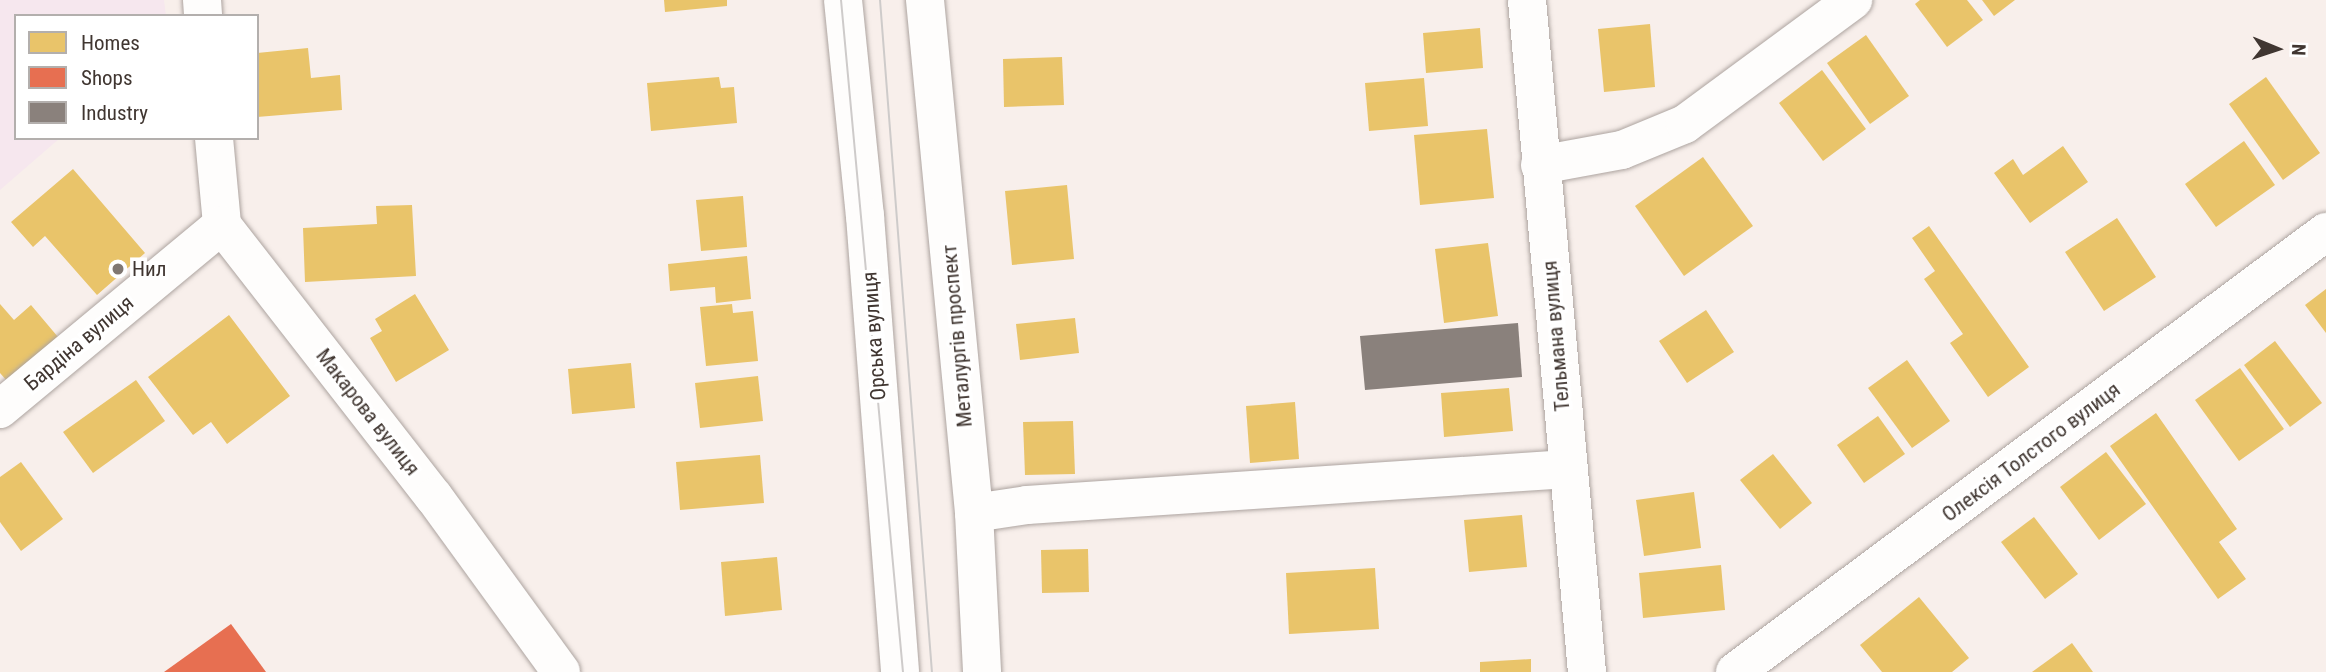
<!DOCTYPE html>
<meta charset="utf-8">
<style>
body{margin:0}
#map{position:relative;width:2326px;height:672px;overflow:hidden;background:#f8efeb;font-family:"Roboto Condensed",sans-serif}
div>[style]{position:absolute}
.education>*{inset:0;background:#f6e7ee}
.homes>*{inset:0;background:#e9c46a}
.shops>*{inset:0;background:#e76f51}
.industry>*{inset:0;background:#8a817c}
.roads{filter:drop-shadow(0 0 2px #ada4a0) drop-shadow(0 0 2px #ada4a0)}
.minor>*{height:38px;margin:-19px;padding:0 19px;transform-origin:19px;border-radius:19px;background:#fefdfc}
.tram>*{height:2px;margin:-1px;padding:0 1px;transform-origin:1px;border-radius:1px;background:#cecbca}
.dots>*{width:19px;height:19px;translate:-50% -50%;box-sizing:border-box;border:4px solid #fff;border-radius:50%}
span{translate:-50% -50%;white-space:nowrap;text-align:center;line-height:1.15;-webkit-text-stroke:7px #fff;paint-order:stroke}
.poi-label{font-size:21px;color:#403631}
.left{translate:0 -50%;text-align:left}
.street-label{font-size:21px;color:#403631}
.legend{position:absolute;left:14px;top:14px;width:245px;height:126px;box-sizing:border-box;background:#fff;border:2px solid #b3afad;margin:0;padding:9px 12px;list-style:none;font-size:21px;color:#403631}
.legend li{display:flex;align-items:center;gap:14px;height:35px}
.legend b{width:35px;border:2px solid #b3afad}
.north{position:absolute;left:2242px;top:14px;width:70px;height:70px;-webkit-text-stroke:5px #fff;paint-order:stroke;rotate:92deg;font-size:19px;font-weight:700;line-height:28px;text-align:center;color:#403631}
.north::after{content:'';display:block;margin:auto;width:24px;height:32px;background:#403631;clip-path:polygon(50% 0,100% 100%,50% 72%,0 100%)}
</style>
<div id="map">
<div class="education">
<div style="clip-path:polygon(0 0,164px 0,166px 16px,16px 16px,16px 138px,60px 138px,0 190px)"></div>
</div>
<div class="homes">
<div style="clip-path:polygon(664px 0,727px 0,727px 6px,665px 12px)"></div>
<div style="clip-path:polygon(1920px 0,1967px 0,1983px 20px,1947px 47px,1915px 4px)"></div>
<div style="clip-path:polygon(1982px 0,2015px 0,1994px 16px)"></div>
<div style="clip-path:polygon(1650px 24px,1655px 87px,1604px 92px,1598px 29px)"></div>
<div style="clip-path:polygon(1480px 28px,1483px 68px,1426px 73px,1423px 33px)"></div>
<div style="clip-path:polygon(1866px 35px,1909px 96px,1870px 124px,1827px 63px)"></div>
<div style="clip-path:polygon(308px 48px,311px 78px,340px 75px,342px 110px,257px 117px,257px 53px)"></div>
<div style="clip-path:polygon(1062px 57px,1064px 105px,1004px 107px,1003px 59px)"></div>
<div style="clip-path:polygon(1822px 70px,1866px 129px,1823px 161px,1779px 103px)"></div>
<div style="clip-path:polygon(719px 77px,721px 88px,734px 87px,737px 123px,651px 131px,647px 83px)"></div>
<div style="clip-path:polygon(2266px 77px,2320px 153px,2283px 180px,2229px 104px)"></div>
<div style="clip-path:polygon(1424px 78px,1428px 126px,1369px 131px,1365px 83px)"></div>
<div style="clip-path:polygon(1487px 129px,1494px 198px,1420px 205px,1414px 135px)"></div>
<div style="clip-path:polygon(2244px 141px,2275px 185px,2216px 227px,2185px 184px)"></div>
<div style="clip-path:polygon(2063px 146px,2088px 182px,2030px 223px,1994px 173px,2013px 159px,2023px 175px)"></div>
<div style="clip-path:polygon(1703px 157px,1753px 226px,1684px 276px,1635px 206px)"></div>
<div style="clip-path:polygon(73px 169px,145px 253px,97px 295px,45px 236px,33px 247px,11px 222px)"></div>
<div style="clip-path:polygon(1067px 185px,1074px 259px,1012px 265px,1005px 191px)"></div>
<div style="clip-path:polygon(743px 196px,747px 247px,701px 251px,696px 200px)"></div>
<div style="clip-path:polygon(412px 205px,416px 276px,305px 282px,303px 228px,377px 224px,376px 206px)"></div>
<div style="clip-path:polygon(2117px 218px,2156px 277px,2104px 311px,2065px 252px)"></div>
<div style="clip-path:polygon(1929px 226px,2029px 367px,1988px 397px,1950px 343px,1963px 334px,1924px 279px,1935px 271px,1912px 238px)"></div>
<div style="clip-path:polygon(1488px 243px,1498px 316px,1444px 323px,1435px 249px)"></div>
<div style="clip-path:polygon(747px 256px,751px 299px,716px 303px,715px 287px,670px 291px,668px 264px)"></div>
<div style="clip-path:polygon(2326px 289px,2326px 333px,2305px 305px)"></div>
<div style="clip-path:polygon(415px 294px,449px 350px,396px 382px,370px 338px,382px 331px,375px 319px)"></div>
<div style="clip-path:polygon(0 304px,14px 320px,31px 305px,58px 337px,7px 381px,0 373px)"></div>
<div style="clip-path:polygon(732px 304px,733px 313px,753px 311px,758px 361px,706px 366px,700px 307px)"></div>
<div style="clip-path:polygon(1706px 310px,1734px 352px,1687px 383px,1659px 341px)"></div>
<div style="clip-path:polygon(229px 315px,290px 396px,227px 444px,211px 422px,193px 435px,148px 377px)"></div>
<div style="clip-path:polygon(1075px 318px,1079px 353px,1020px 360px,1016px 324px)"></div>
<div style="clip-path:polygon(2275px 341px,2322px 403px,2290px 427px,2244px 365px)"></div>
<div style="clip-path:polygon(1907px 360px,1950px 421px,1912px 448px,1868px 388px)"></div>
<div style="clip-path:polygon(631px 363px,635px 408px,572px 414px,568px 369px)"></div>
<div style="clip-path:polygon(2240px 368px,2284px 429px,2239px 461px,2195px 400px)"></div>
<div style="clip-path:polygon(758px 376px,763px 421px,700px 428px,695px 383px)"></div>
<div style="clip-path:polygon(136px 380px,165px 421px,93px 473px,63px 432px)"></div>
<div style="clip-path:polygon(1509px 388px,1513px 431px,1444px 437px,1441px 393px)"></div>
<div style="clip-path:polygon(1295px 402px,1299px 459px,1250px 463px,1246px 406px)"></div>
<div style="clip-path:polygon(2156px 413px,2237px 529px,2219px 542px,2246px 579px,2218px 599px,2110px 446px)"></div>
<div style="clip-path:polygon(1878px 416px,1905px 454px,1864px 483px,1837px 445px)"></div>
<div style="clip-path:polygon(1073px 421px,1075px 474px,1025px 475px,1023px 422px)"></div>
<div style="clip-path:polygon(2106px 452px,2146px 504px,2099px 540px,2060px 487px)"></div>
<div style="clip-path:polygon(1773px 454px,1812px 503px,1780px 529px,1740px 480px)"></div>
<div style="clip-path:polygon(760px 455px,764px 503px,680px 510px,676px 462px)"></div>
<div style="clip-path:polygon(21px 462px,63px 519px,21px 551px,0 522px,0 477px)"></div>
<div style="clip-path:polygon(1694px 492px,1701px 548px,1644px 556px,1636px 500px)"></div>
<div style="clip-path:polygon(1522px 515px,1527px 567px,1469px 572px,1464px 520px)"></div>
<div style="clip-path:polygon(2034px 517px,2078px 574px,2045px 599px,2001px 542px)"></div>
<div style="clip-path:polygon(1088px 549px,1089px 592px,1042px 593px,1041px 550px)"></div>
<div style="clip-path:polygon(777px 557px,782px 610px,725px 616px,721px 562px)"></div>
<div style="clip-path:polygon(1721px 565px,1725px 610px,1643px 618px,1639px 573px)"></div>
<div style="clip-path:polygon(1375px 568px,1379px 629px,1289px 634px,1286px 573px)"></div>
<div style="clip-path:polygon(1919px 597px,1969px 658px,1952px 672px,1882px 672px,1860px 645px)"></div>
<div style="clip-path:polygon(2072px 643px,2093px 672px,2032px 672px)"></div>
<div style="clip-path:polygon(1531px 659px,1531px 672px,1480px 672px,1480px 662px)"></div>
</div>
<div class="shops">
<div style="clip-path:polygon(231px 624px,266px 672px,164px 672px)"></div>
</div>
<div class="industry">
<div style="clip-path:polygon(1518px 323px,1522px 377px,1365px 390px,1360px 336px)"></div>
</div>
<div class="roads">
<div class="minor">
<div style="left:202px;top:0;width:16px;rotate:86deg"></div>
<div style="left:843px;top:0;width:217px;rotate:84.2deg"></div>
<div style="left:865px;top:216px;width:457px;rotate:85.6deg"></div>
<div style="left:925px;top:0;width:515px;rotate:84.54deg"></div>
<div style="left:974px;top:513px;width:159px;rotate:87.1deg"></div>
<div style="left:1527px;top:0;width:675px;rotate:84.9deg"></div>
<div style="left:214px;top:138px;width:87px;rotate:84.7deg"></div>
<div style="left:222px;top:225px;width:345px;rotate:52.1deg"></div>
<div style="left:434px;top:497px;width:216px;rotate:54deg"></div>
<div style="left:1540px;top:165px;width:83px;rotate:-10.4deg"></div>
<div style="left:1622px;top:150px;width:68px;rotate:-22.4deg"></div>
<div style="left:1685px;top:124px;width:209px;rotate:-36.4deg"></div>
<div style="left:0;top:409px;width:288px;rotate:-39.7deg"></div>
<div style="left:974px;top:513px;width:54px;rotate:-8.6deg"></div>
<div style="left:1027px;top:505px;width:542px;rotate:-3.81deg"></div>
<div style="left:1735px;top:672px;width:737px;rotate:-36.67deg"></div>
</div>
</div>
<div class="tram">
<div style="left:841px;top:0;width:675px;rotate:84.73deg"></div>
<div style="left:880px;top:0;width:674px;rotate:85.58deg"></div>
</div>
<div class="dots">
<div style="left:118px;top:269px;background:#807772"></div>
</div>
<div class="poi-label">
<span class="left" style="left:132px;top:269px">Нил</span>
</div>
<div class="street-label">
<span style="left:874px;top:336px;rotate:-94deg">Орська вулиця</span>
<span style="left:957px;top:336px;rotate:-95deg">Металургів проспект</span>
<span style="left:1556px;top:336px;rotate:-95deg">Тельмана вулиця</span>
<span style="left:79px;top:343px;rotate:-40deg">Бардіна вулиця</span>
<span style="left:368px;top:412px;rotate:52deg">Макарова вулиця</span>
<span style="left:2031px;top:452px;rotate:-37deg">Олексія Толстого вулиця</span>
</div>
<ul class="legend">
<li><b style="height:19px;background:#e9c46a"></b>Homes</li>
<li><b style="height:19px;background:#e76f51"></b>Shops</li>
<li><b style="height:19px;background:#8a817c"></b>Industry</li>
</ul>
<div class="north">N</div>
</div>
